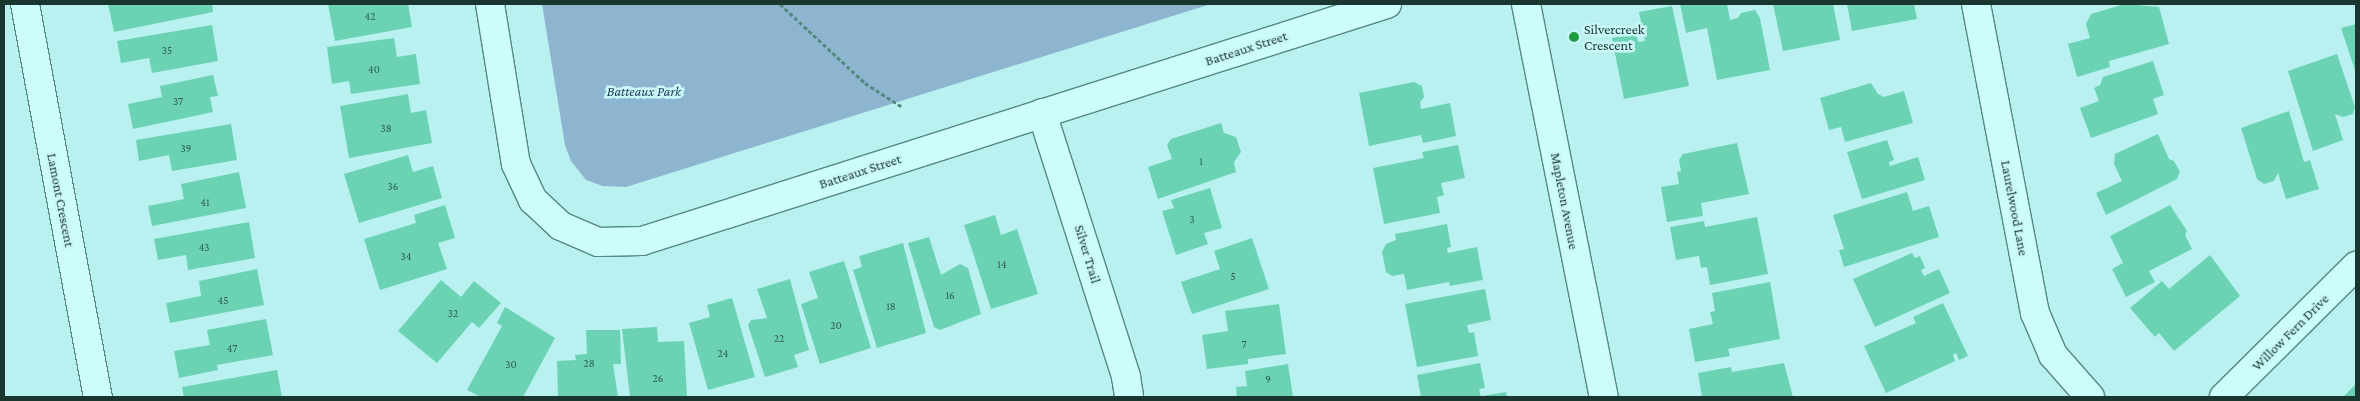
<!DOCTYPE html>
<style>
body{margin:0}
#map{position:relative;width:2360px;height:401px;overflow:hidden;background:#b9f1f0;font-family:"Crimson Pro",serif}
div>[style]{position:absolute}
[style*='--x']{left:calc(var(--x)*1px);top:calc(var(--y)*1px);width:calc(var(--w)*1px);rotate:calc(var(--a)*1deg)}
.green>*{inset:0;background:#8db5cf}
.building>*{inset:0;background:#6bd3b4}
.path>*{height:3px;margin-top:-1.5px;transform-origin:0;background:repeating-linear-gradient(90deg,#53897f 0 4px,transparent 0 6.5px)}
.roads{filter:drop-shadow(1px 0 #53897f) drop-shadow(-1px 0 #53897f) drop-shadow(0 1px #53897f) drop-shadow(0 -1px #53897f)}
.minor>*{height:28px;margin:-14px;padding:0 14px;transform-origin:14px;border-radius:14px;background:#ccfcfb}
.dots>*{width:14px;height:14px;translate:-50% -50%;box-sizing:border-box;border:2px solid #c9f8f8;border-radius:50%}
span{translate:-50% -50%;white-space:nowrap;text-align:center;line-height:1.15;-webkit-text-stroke:5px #c9f8f8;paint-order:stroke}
.number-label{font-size:11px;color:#2e5d50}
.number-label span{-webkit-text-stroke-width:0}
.poi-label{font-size:14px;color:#19362f}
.left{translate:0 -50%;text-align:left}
.street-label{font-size:14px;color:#19362f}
.park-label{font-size:14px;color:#1e3754;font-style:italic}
.frame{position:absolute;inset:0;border:5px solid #19362f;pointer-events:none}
</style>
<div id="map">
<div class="green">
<i style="clip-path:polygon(542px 4px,1211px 4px,626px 187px,603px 186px,586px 180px,571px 161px,565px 145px)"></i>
</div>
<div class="building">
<i style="clip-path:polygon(108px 4px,212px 4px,213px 12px,114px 32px)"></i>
<i style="clip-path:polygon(328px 4px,408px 4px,412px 27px,335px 41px)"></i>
<i style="clip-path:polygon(1680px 4px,1727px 4px,1730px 20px,1738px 18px,1741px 13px,1755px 10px,1760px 18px,1770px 70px,1717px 80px,1707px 28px,1686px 33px)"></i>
<i style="clip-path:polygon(1773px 4px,1833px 4px,1840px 40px,1783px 51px)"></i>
<i style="clip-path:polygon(1847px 4px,1914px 4px,1917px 19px,1852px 31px)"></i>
<i style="clip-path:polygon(2125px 4px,2159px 7px,2169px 44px,2109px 61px,2110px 67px,2077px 77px,2068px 44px,2090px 38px,2086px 24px,2091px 14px)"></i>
<i style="clip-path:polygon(1672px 6px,1689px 86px,1624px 99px,1612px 38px,1636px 33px,1638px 42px,1645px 41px,1639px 12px)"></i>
<i style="clip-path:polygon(2356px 24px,2356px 73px,2341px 28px)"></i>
<i style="clip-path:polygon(212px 25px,218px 61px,152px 73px,149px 58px,121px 63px,117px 41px)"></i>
<i style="clip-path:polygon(394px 38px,397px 57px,416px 54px,420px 84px,351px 94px,349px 81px,332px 84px,327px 47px)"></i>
<i style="clip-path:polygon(2337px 54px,2355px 107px,2353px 114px,2343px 117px,2335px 114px,2343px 140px,2313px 151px,2288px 71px)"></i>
<i style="clip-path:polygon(2153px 61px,2164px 95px,2153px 99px,2158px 114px,2091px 138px,2080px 108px,2099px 101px,2094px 88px,2100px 85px,2103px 77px)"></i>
<i style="clip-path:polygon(213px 75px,218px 96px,210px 97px,213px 112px,133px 129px,128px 104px,162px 97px,160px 86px)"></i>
<i style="clip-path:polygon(1414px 82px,1422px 86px,1424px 97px,1420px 102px,1421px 109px,1450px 103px,1456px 136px,1423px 143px,1421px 135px,1369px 146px,1359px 93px)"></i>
<i style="clip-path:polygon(1871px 83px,1878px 94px,1884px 97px,1904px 91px,1913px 123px,1845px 142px,1841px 127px,1829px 130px,1820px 98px)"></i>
<i style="clip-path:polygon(408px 94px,411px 113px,426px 110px,432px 143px,349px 158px,340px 106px)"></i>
<i style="clip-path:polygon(2289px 111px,2304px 162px,2310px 160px,2319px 189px,2286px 199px,2278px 173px,2274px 181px,2264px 184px,2257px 179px,2241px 128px)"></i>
<i style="clip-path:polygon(1221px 123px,1224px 133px,1236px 137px,1241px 152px,1234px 162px,1236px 172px,1158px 199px,1148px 167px,1172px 159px,1167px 145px,1171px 139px)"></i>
<i style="clip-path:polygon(231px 124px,237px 160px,172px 171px,169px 155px,139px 161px,136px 140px)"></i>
<i style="clip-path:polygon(2158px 134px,2169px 159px,2174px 161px,2180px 172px,2177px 179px,2106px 215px,2096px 193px,2122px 181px,2114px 164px,2115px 154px)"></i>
<i style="clip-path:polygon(1887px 140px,1894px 160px,1889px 162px,1890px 166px,1918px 157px,1925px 180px,1862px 199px,1847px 152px)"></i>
<i style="clip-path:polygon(1737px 143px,1749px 194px,1701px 203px,1703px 216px,1667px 222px,1661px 187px,1679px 184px,1677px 172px,1681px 171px,1679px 160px,1683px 154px)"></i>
<i style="clip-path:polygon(1458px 145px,1465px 178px,1441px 183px,1444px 195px,1437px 197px,1440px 213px,1384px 224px,1373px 168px,1424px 158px,1422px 152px)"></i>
<i style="clip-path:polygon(408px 155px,413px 172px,433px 166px,442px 198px,359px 223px,344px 174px)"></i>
<i style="clip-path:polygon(239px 172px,246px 208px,152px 226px,148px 206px,184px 199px,181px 184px)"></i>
<i style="clip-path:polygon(1210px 188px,1222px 228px,1204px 233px,1208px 244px,1176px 255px,1162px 211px,1174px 208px,1171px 200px)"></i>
<i style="clip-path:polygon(1907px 192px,1913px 211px,1929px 206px,1939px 237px,1844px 267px,1839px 250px,1844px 249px,1833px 215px)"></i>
<i style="clip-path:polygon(445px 205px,455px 238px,438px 243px,447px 269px,380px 290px,364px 239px,416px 223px,414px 215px)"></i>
<i style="clip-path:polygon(2170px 205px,2187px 231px,2185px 235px,2192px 249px,2149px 271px,2155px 282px,2126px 297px,2112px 269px,2123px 263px,2110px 236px)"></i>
<i style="clip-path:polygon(995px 215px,1001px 235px,1017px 229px,1038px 294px,991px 309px,964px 225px)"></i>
<i style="clip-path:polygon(1757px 217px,1768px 274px,1710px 285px,1707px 267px,1701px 268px,1699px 256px,1676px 260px,1670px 227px,1704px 221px,1705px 227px)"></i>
<i style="clip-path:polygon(249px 222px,255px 258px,188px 270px,186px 255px,158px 260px,154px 239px)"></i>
<i style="clip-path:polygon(1447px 224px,1451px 247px,1447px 248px,1448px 253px,1477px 247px,1483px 280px,1450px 286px,1449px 282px,1407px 290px,1404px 274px,1392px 276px,1386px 272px,1382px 252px,1386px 244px,1396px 240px,1395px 234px)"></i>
<i style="clip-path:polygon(929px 237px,941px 275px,960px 264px,968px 268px,981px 314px,940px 330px,934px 327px,908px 243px)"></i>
<i style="clip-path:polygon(1252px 238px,1269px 289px,1192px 314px,1181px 282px,1220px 269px,1214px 251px)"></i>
<i style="clip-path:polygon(903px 243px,926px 333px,877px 348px,853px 270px,862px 267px,859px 256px)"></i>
<i style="clip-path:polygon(1912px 253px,1915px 258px,1920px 256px,1925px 268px,1921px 270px,1924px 276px,1939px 269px,1950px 293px,1875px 327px,1853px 279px)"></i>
<i style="clip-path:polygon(2210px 255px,2240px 296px,2174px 351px,2159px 333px,2155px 337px,2130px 308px,2162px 281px,2169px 289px)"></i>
<i style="clip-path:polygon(844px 261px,871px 348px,820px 364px,801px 304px,818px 298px,809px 272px)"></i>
<i style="clip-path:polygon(257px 269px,264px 305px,170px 323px,166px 303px,201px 296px,199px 281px)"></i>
<i style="clip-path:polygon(790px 279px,809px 350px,794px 355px,798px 367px,765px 377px,748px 325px,751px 320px,767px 318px,757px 289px)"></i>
<i style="clip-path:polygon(441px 280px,461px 297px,474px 281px,501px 303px,479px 328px,472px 322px,437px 363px,398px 331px)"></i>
<i style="clip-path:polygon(1770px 282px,1780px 339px,1728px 349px,1730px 356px,1695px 362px,1689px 329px,1713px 324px,1710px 312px,1715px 311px,1712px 293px)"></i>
<i style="clip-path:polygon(1485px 289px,1491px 320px,1467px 325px,1469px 333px,1474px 332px,1478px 356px,1417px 367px,1405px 304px)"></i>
<i style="clip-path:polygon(732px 298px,755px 377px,708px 390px,689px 323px,710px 317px,707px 305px)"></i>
<i style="clip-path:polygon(1943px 303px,1968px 356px,1959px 360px,1956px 353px,1953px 355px,1955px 361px,1886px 393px,1864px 346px,1916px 323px,1913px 317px)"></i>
<i style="clip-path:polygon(1279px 304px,1286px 354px,1248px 359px,1248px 364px,1207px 369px,1202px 335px,1228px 331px,1225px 311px)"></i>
<i style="clip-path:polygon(505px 307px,555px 338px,523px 397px,481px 397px,467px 390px,502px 326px,497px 323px)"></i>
<i style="clip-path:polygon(266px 319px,273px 355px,217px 365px,218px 370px,179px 378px,174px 351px,210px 345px,207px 330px)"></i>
<i style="clip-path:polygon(657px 327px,658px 342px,684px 341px,687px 397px,630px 397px,622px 329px)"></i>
<i style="clip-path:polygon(586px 330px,620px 330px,621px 364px,613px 364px,618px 397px,558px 397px,557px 361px,576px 360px,575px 355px,587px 354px)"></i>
<i style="clip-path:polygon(1480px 363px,1485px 388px,1479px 389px,1481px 397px,1421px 397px,1417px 375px)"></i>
<i style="clip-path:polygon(1784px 363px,1793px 397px,1702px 397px,1698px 373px,1731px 367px,1732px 372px)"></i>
<i style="clip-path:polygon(1288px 364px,1293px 397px,1237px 397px,1236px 387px,1247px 386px,1245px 371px)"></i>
<i style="clip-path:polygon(277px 370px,282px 397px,184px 397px,182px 387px)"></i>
<i style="clip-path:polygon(2356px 384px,2356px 397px,2343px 397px)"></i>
<i style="clip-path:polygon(1506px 392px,1507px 397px,1482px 397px,1482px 396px)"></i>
</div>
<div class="path">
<i style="--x:780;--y:4;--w:116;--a:42.9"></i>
<i style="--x:865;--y:83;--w:43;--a:32.6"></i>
</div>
<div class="roads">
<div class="minor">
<i style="--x:25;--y:4;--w:400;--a:79.5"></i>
<i style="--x:490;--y:4;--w:162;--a:80.8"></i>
<i style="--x:516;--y:164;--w:40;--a:65"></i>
<i style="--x:533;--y:200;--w:38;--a:43"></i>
<i style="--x:561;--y:226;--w:40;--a:23.4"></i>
<i style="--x:598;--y:242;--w:44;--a:-1.3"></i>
<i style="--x:642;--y:241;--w:782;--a:-17.65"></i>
<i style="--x:1526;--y:4;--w:401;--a:78.8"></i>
<i style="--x:1976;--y:4;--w:315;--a:79.2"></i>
<i style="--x:2035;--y:313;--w:46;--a:66.8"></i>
<i style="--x:2053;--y:355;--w:56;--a:48.6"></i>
<i style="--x:1042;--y:113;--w:277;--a:72.3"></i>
<i style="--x:1126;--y:377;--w:20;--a:81"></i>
<i style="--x:2224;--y:397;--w:186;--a:-44.8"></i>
</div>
</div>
<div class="dots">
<i style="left:1574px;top:37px;background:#1e9c41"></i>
</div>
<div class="number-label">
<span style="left:370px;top:16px">42</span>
<span style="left:167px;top:50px">35</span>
<span style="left:374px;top:69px">40</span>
<span style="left:178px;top:101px">37</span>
<span style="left:386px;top:128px">38</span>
<span style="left:186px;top:148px">39</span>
<span style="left:1201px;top:161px">1</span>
<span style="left:393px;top:186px">36</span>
<span style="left:205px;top:202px">41</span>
<span style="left:1192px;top:219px">3</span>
<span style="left:204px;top:247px">43</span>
<span style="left:406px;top:256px">34</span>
<span style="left:1002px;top:264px">14</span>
<span style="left:1233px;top:276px">5</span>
<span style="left:950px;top:295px">16</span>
<span style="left:223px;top:300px">45</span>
<span style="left:891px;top:306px">18</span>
<span style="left:453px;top:313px">32</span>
<span style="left:836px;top:325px">20</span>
<span style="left:779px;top:338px">22</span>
<span style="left:1244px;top:344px">7</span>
<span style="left:232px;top:348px">47</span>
<span style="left:723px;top:353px">24</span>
<span style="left:589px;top:363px">28</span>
<span style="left:511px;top:364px">30</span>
<span style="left:658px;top:378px">26</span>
<span style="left:1268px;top:379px">9</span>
</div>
<div class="poi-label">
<span class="left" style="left:1584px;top:37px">Silvercreek<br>Crescent</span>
</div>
<div class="street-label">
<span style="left:1246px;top:48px;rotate:-18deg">Batteaux Street</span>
<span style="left:860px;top:171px;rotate:-18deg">Batteaux Street</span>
<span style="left:61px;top:200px;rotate:79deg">Lamont Crescent</span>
<span style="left:1565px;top:201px;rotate:79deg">Mapleton Avenue</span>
<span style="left:2015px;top:208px;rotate:79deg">Laurelwood Lane</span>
<span style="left:1088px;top:254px;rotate:73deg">Silver Trail</span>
<span style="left:2290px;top:332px;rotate:-45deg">Willow Fern Drive</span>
</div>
<div class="park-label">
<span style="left:644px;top:91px">Batteaux Park</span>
</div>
<div class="frame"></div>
</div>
